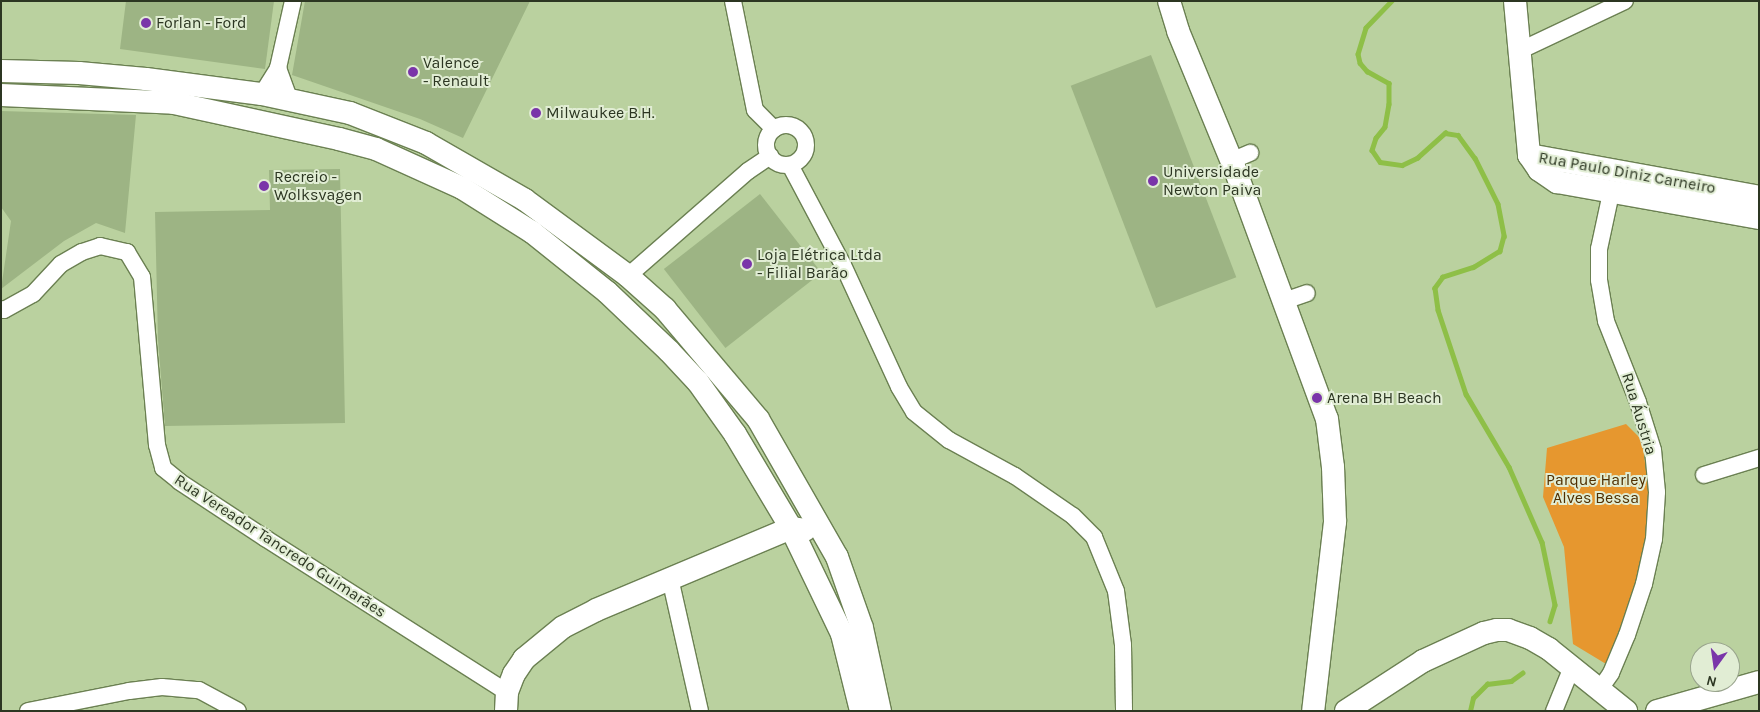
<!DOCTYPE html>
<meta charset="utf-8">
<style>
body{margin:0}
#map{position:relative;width:1760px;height:712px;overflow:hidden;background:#bad19f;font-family:Karla,sans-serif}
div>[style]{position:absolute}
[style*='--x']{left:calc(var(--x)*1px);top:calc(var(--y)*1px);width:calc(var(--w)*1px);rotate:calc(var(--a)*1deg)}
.green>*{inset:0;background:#e6972f}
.stream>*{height:4.5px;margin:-2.25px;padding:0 2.25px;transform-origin:2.25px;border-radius:2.25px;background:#8ebf47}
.building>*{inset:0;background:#9db484;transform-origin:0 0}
.roads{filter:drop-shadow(1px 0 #6b8052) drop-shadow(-1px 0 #6b8052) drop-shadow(0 1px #6b8052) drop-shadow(0 -1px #6b8052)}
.street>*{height:16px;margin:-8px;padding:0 8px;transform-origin:8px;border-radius:8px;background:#fff}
.street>.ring{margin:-8px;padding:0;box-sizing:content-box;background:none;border:16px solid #fff;border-radius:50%}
.secondary>*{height:22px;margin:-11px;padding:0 11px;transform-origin:11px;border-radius:11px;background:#fff}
.dots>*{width:14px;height:14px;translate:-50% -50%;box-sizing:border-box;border:2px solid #e1edd4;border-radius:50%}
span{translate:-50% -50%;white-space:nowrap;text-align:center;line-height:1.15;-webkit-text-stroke:4px #e1edd4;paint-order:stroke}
.poi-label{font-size:16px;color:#2c3622}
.left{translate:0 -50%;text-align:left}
.street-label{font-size:16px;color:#2c3622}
.park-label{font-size:16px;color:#502f00}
.frame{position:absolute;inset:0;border:2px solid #2c3622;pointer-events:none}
.north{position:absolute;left:1690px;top:642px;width:50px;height:50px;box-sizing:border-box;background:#e1edd4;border:1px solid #99a48d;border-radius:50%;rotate:194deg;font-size:14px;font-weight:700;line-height:20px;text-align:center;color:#2c3622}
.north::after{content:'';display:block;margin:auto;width:18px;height:22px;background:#7a35a9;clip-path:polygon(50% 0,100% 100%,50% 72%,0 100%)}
</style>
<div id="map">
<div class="green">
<i style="clip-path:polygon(1626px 424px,1642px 440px,1652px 517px,1645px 562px,1611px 667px,1573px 644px,1564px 547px,1543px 497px,1547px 448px)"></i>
</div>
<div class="stream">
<i style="--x:1392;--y:1;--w:37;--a:134"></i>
<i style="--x:1366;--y:28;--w:27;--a:107"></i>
<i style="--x:1358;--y:54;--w:9;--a:77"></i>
<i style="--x:1360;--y:63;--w:11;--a:49"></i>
<i style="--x:1367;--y:71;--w:25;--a:29"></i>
<i style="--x:1389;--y:83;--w:21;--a:90"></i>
<i style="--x:1389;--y:104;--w:23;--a:100"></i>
<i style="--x:1385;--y:127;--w:14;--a:129"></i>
<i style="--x:1376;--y:138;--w:13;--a:108"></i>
<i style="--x:1372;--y:150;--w:14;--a:56"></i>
<i style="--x:1380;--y:162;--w:22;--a:8"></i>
<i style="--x:1402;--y:165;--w:17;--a:-25"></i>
<i style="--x:1417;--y:158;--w:38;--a:-42"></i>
<i style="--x:1445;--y:133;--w:13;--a:9"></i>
<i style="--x:1458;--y:135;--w:29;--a:54"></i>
<i style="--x:1475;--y:158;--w:51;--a:63.4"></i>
<i style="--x:1498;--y:204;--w:33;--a:79"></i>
<i style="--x:1504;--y:236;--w:16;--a:105"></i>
<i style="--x:1500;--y:251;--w:31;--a:148"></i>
<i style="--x:1474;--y:267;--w:33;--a:162"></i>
<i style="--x:1443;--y:277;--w:14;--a:126"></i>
<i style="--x:1435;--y:288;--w:22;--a:82"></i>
<i style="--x:1438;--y:310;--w:89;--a:71.6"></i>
<i style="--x:1466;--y:394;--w:85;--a:59.5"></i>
<i style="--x:1509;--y:467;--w:82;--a:66.3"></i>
<i style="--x:1542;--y:542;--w:64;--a:78.3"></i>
<i style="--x:1555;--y:605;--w:17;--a:107"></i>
<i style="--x:1470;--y:711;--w:13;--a:-77"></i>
<i style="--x:1473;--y:698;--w:20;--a:-45"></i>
<i style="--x:1487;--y:684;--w:24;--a:-7"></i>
<i style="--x:1511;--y:681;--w:14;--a:-36"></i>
</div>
<div class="building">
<i style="clip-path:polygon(126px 1px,274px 1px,265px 69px,120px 49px)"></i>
<i style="clip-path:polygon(305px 1px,530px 1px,463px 138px,420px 119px,292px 75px)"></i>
<i style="left:1151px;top:55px;width:238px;height:86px;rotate:69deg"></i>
<i style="clip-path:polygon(1px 111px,136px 115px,125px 233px,96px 223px,64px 241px,1px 289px,11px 221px,1px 207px)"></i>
<i style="clip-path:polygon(340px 169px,345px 423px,165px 426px,158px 340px,155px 212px,270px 210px,269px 170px)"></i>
<i style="left:760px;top:194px;width:100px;height:122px;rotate:52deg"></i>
</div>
<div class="roads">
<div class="street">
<i style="--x:733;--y:1;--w:111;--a:78.6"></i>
<i style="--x:755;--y:110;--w:27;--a:45"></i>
<i style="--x:1519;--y:51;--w:117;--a:-25.3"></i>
<i style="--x:278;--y:68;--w:33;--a:70"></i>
<i style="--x:262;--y:94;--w:31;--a:-58"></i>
<i style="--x:278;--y:68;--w:69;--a:-77.4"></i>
<i class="ring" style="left:766px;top:125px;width:24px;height:24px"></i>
<i style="--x:1231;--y:161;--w:21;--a:-23"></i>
<i style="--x:790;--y:165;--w:113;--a:62.1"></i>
<i style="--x:843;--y:265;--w:134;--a:65.3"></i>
<i style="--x:899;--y:387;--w:29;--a:59"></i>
<i style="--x:914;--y:412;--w:45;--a:38.7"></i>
<i style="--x:949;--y:440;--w:75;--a:28.6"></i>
<i style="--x:1015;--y:476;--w:70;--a:34.6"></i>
<i style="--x:1073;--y:516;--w:30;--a:45"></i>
<i style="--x:1094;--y:537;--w:58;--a:67.8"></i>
<i style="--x:1116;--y:591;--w:54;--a:82.6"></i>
<i style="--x:1123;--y:645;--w:66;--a:89.1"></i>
<i style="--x:628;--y:276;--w:159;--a:-41.2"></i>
<i style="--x:748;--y:171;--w:27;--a:-34"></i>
<i style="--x:1284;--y:301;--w:24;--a:-19"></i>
<i style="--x:1;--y:309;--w:3;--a:18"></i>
<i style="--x:4;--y:310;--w:33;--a:-29"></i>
<i style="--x:33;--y:294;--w:41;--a:-47"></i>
<i style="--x:61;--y:264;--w:24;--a:-30"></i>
<i style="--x:82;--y:252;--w:19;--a:-18"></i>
<i style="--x:100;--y:246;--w:28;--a:13"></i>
<i style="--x:127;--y:252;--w:29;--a:59"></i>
<i style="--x:142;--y:277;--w:169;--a:84.9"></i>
<i style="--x:157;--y:445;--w:24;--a:75"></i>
<i style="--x:163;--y:468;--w:22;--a:39"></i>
<i style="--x:180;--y:482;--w:102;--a:33.4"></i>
<i style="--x:265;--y:538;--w:287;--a:32.5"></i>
<i style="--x:1704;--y:475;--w:58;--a:-17.2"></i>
<i style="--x:670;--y:578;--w:136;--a:77.3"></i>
<i style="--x:1600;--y:689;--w:19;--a:-55"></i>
<i style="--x:1611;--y:673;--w:41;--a:-67.2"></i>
<i style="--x:1627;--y:635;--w:54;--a:-71.6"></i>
<i style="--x:1644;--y:584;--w:46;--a:-77.5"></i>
<i style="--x:1654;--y:539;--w:47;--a:-86.3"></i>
<i style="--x:1657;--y:492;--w:42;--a:-95.4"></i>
<i style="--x:1653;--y:450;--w:50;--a:-107.4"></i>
<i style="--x:1638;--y:402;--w:87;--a:-111.6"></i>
<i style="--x:1606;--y:321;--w:42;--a:-99.7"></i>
<i style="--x:1599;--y:280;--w:31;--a:-90"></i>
<i style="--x:1599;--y:249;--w:57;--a:-77.9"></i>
<i style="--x:28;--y:711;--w:103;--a:-11.2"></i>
<i style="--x:129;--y:691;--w:33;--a:-7"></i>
<i style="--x:162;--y:687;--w:37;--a:5"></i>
<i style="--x:199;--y:690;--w:44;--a:28.3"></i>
<i style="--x:1554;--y:711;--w:48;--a:-67.8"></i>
</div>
<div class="secondary">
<i style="--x:1169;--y:1;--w:31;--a:73"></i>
<i style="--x:1178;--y:31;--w:152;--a:67.6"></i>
<i style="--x:1236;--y:172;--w:263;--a:69.8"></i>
<i style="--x:1327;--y:419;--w:48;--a:82.9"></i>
<i style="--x:1333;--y:467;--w:55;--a:87.9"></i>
<i style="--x:1335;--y:522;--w:190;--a:96.6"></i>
<i style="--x:1515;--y:1;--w:155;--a:84.8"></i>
<i style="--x:1529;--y:155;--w:18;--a:56"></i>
<i style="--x:1539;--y:170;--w:22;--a:34"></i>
<i style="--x:1557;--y:182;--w:205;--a:10.1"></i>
<i style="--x:1;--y:71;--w:78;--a:1.5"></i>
<i style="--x:79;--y:73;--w:67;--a:5.1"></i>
<i style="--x:146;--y:79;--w:117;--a:7.4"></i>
<i style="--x:262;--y:94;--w:90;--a:12.2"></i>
<i style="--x:350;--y:113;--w:82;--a:21.5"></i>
<i style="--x:426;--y:143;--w:114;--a:29.9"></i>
<i style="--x:525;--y:200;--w:128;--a:36.4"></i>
<i style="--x:628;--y:276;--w:50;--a:41.7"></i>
<i style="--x:665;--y:309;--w:144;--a:49.8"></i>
<i style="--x:758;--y:419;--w:159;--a:60.2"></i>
<i style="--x:837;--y:557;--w:75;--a:70.6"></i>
<i style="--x:862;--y:628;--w:85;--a:77.8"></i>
<i style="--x:1;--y:95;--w:173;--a:2.6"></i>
<i style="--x:174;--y:103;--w:169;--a:12.3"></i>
<i style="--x:339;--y:139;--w:38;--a:15"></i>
<i style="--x:376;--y:149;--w:94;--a:24.4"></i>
<i style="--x:462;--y:188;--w:83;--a:32.2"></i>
<i style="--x:532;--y:232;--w:96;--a:38.7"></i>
<i style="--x:607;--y:292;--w:86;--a:43.6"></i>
<i style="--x:669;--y:351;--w:42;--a:46.9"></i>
<i style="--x:698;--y:382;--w:64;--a:54.6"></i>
<i style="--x:735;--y:434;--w:109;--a:59.2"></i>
<i style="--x:791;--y:528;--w:118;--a:64.3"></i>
<i style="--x:842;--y:634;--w:79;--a:76.1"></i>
<i style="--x:1529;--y:155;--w:234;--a:10.3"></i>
<i style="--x:506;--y:711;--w:19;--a:-87"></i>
<i style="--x:507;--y:692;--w:19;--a:-69"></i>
<i style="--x:514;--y:674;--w:18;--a:-56"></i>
<i style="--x:524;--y:659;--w:50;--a:-39.4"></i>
<i style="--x:563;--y:627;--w:37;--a:-27"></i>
<i style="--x:596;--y:610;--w:212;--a:-22.8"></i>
<i style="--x:791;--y:528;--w:14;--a:8"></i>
<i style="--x:1346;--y:711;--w:92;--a:-33"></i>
<i style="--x:1423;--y:661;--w:67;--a:-24.7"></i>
<i style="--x:1484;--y:633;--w:13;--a:-13"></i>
<i style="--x:1497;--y:630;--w:11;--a:0"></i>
<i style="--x:1508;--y:630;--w:23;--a:20"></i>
<i style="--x:1530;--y:638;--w:22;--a:30"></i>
<i style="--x:1549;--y:649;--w:99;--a:38.8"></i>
<i style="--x:1657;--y:711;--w:106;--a:-15.9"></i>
</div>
</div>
<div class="dots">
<i style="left:146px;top:23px;background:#7a35a9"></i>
<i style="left:413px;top:72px;background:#7a35a9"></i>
<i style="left:536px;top:113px;background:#7a35a9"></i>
<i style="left:1153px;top:181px;background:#7a35a9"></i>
<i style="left:264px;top:186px;background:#7a35a9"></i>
<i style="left:747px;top:264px;background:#7a35a9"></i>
<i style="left:1317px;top:398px;background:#7a35a9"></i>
</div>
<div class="poi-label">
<span class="left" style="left:156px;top:23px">Forlan - Ford</span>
<span class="left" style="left:423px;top:72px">Valence<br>- Renault</span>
<span class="left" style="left:546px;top:113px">Milwaukee B.H.</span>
<span class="left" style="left:1163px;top:181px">Universidade<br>Newton Paiva</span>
<span class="left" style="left:274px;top:186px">Recreio -<br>Wolksvagen</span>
<span class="left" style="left:757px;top:264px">Loja Elétrica Ltda<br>- Filial Barão</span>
<span class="left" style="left:1327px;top:398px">Arena BH Beach</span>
</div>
<div class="street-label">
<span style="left:1627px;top:173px;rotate:10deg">Rua Paulo Diniz Carneiro</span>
<span style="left:1639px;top:414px;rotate:73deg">Rua Áustria</span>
<span style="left:280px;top:546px;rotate:33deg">Rua Vereador Tancredo Guimarães</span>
</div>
<div class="park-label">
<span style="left:1596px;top:489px">Parque Harley<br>Alves Bessa</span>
</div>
<div class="frame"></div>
<div class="north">N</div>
</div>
